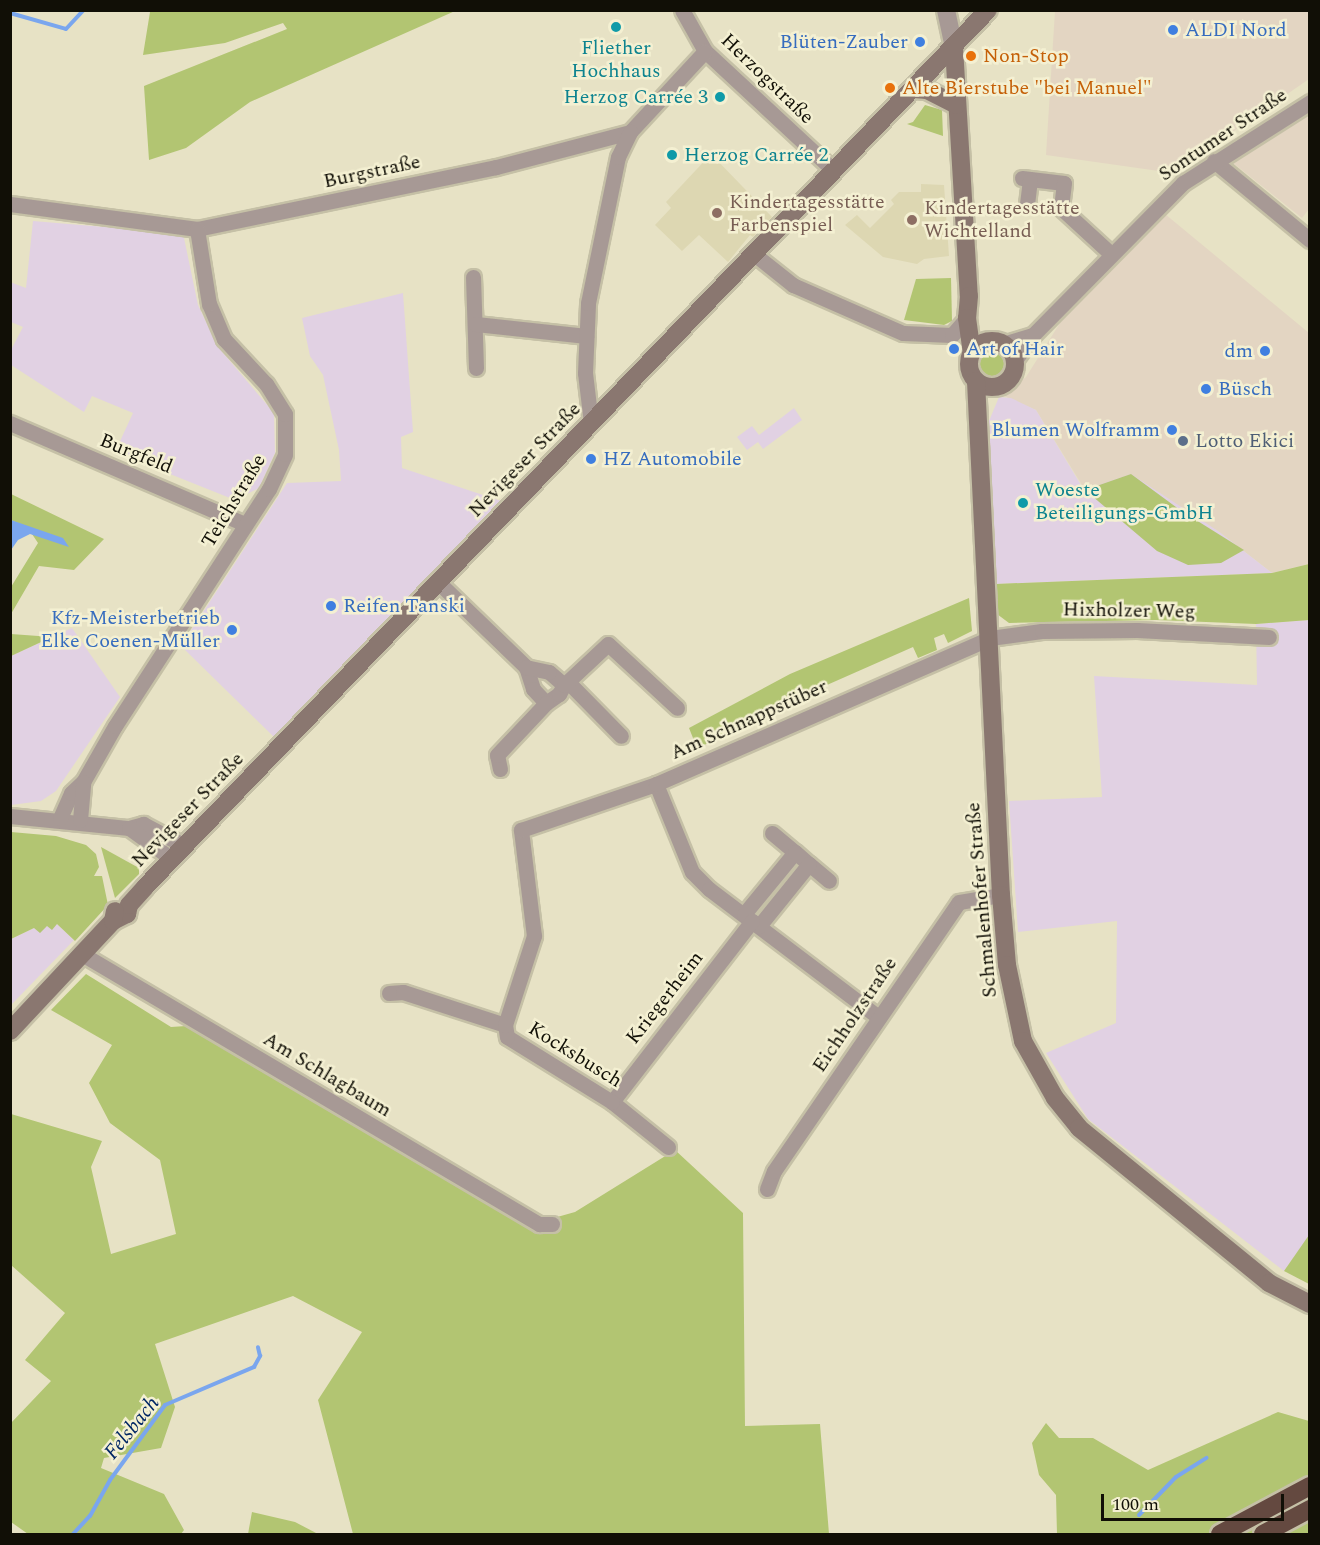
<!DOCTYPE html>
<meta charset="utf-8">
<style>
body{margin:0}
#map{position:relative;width:1320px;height:1545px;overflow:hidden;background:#e7e2c5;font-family:Spectral,serif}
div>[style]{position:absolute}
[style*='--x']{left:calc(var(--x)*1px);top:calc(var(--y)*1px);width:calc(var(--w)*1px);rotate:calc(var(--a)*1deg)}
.commercial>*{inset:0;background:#e3d5c2}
.industrial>*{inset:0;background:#e1d1e3}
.built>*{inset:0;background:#ddd7b2}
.green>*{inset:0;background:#b2c572}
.round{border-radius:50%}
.water>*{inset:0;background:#7aa6ee}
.stream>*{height:4px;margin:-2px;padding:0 2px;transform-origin:2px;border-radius:2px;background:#7aa6ee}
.roads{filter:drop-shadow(2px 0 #c5c0a6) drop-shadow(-2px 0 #c5c0a6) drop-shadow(0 2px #c5c0a6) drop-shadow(0 -2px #c5c0a6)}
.minor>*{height:15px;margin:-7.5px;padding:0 7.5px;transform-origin:7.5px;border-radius:7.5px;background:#a79995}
.tertiary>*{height:18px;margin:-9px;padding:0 9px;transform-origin:9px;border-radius:9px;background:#a79995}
.secondary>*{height:18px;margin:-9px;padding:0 9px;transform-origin:9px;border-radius:9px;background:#8a7770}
.secondary>.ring{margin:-9px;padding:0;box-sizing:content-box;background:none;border:18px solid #8a7770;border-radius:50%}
.motorway>*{height:18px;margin:-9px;padding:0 9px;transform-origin:9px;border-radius:9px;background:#644940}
.dots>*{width:16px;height:16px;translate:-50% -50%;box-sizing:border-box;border:3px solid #f4f0d2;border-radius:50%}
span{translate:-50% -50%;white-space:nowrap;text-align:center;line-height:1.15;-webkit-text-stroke:5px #f4f0d2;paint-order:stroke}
.shop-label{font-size:20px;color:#366cbe}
.left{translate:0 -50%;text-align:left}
.right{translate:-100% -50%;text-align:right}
.culture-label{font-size:20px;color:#0d838f}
.food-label{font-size:20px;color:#c56008}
.street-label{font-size:20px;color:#110f06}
.education-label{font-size:20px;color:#785e54}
.service-label{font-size:20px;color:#4e5e75}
.water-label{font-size:21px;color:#002664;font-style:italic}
.frame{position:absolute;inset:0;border:12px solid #110f06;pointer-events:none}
.scale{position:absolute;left:1101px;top:1494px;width:183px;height:27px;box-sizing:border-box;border:3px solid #110f06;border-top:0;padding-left:8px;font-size:18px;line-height:21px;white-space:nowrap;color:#110f06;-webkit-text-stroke:4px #f4f0d2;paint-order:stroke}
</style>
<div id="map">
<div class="commercial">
<i style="clip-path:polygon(1055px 11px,1309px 11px,1309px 79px,1173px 173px,1046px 155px)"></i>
<i style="clip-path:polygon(1309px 108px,1309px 209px,1302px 218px,1233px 163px)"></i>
<i style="clip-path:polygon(1165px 214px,1309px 333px,1309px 564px,1272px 573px,1218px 531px,1180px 510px,1085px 490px,1036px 410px,1004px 396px,1026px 377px,1065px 315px)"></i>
</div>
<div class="industrial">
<i style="clip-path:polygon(33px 221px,176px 233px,184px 238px,198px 305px,218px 347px,274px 413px,275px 453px,259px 488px,235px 500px,115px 452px,133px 413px,92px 396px,84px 412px,11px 365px,11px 350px,23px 327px,11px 322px,10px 282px,26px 288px)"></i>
<i style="clip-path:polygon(403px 293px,413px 432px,401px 437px,402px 468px,501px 501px,274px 737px,181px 646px,287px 483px,341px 481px,339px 450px,323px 375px,310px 356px,302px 318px)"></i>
<i style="clip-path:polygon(999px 397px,1011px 398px,1036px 410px,1084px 490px,1131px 474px,1218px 531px,1272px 573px,996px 584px,989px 421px)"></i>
<i style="clip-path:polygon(794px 408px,802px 420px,763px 449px,758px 442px,747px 450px,737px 437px,752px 426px,759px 435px)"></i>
<i style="clip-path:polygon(1309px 620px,1310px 1235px,1284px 1271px,1088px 1119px,1046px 1053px,1116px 1023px,1117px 921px,1018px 932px,1009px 801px,1102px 797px,1094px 676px,1257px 685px,1256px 624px)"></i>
<i style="clip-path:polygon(72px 628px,120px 697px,56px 791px,41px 801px,11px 805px,11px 656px)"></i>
<i style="clip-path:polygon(57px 924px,74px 940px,11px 1005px,11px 939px,34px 928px)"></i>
</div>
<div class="built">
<i style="clip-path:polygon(711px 154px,772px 217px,753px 237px,750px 235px,728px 262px,699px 235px,682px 251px,655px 225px,671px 208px,666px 202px)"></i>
<i style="clip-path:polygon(921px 184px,944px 185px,949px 256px,924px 259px,917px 264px,883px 257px,845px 225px,857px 215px,870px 228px,894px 204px,891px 200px,899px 192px,921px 192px)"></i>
</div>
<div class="green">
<i style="clip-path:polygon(139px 11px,455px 11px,250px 102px,186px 148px,149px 160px,144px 86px,287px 29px,283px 23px,225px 43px,143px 55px,150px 12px)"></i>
<i style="clip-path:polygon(925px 105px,942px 110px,943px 136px,907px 124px,913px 122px)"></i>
<i style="clip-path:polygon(951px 278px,952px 321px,944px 325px,904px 320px,916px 279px)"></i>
<i class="round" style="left:980px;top:352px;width:24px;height:24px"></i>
<i style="clip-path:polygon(1131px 474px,1180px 510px,1244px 550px,1221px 563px,1188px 565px,1157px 551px,1085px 490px)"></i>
<i style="clip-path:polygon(11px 494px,104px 539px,74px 570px,39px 566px,11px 614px,11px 587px,38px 543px,28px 528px,11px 520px)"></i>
<i style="clip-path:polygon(1309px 564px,1309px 620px,1256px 624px,1156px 620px,1009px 623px,997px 614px,996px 584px,1272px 573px)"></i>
<i style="clip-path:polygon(969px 598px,972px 631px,948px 643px,944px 634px,934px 638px,937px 650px,918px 658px,913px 647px,768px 711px,769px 717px,697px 748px,689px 728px,790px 674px)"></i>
<i style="clip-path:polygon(11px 634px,52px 637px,11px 656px)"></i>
<i style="clip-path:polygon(11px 832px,56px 836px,86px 845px,96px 854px,99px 867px,94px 876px,102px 876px,108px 905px,75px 941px,57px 924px,52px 930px,47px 926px,40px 933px,34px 928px,11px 939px)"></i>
<i style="clip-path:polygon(101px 847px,139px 868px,139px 874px,115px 898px)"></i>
<i style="clip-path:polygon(86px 974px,171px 1027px,186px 1026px,517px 1220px,543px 1221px,575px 1212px,675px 1150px,743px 1213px,745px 1426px,820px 1424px,829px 1534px,353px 1534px,318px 1400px,362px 1332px,293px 1296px,155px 1344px,175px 1407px,161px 1448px,104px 1458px,101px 1468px,164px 1494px,184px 1530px,181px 1534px,28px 1534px,11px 1522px,11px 1423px,51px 1381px,25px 1360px,65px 1313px,11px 1265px,11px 1114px,102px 1141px,91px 1167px,111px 1254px,176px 1234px,160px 1160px,110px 1123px,89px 1083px,112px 1045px,51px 1010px)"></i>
<i style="clip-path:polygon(1309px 1235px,1309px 1284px,1284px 1271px)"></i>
<i style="clip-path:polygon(1278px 1412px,1309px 1421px,1309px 1534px,1057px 1534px,1056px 1495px,1039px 1475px,1032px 1443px,1046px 1423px,1059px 1438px,1093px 1438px,1148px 1470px)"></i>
<i style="clip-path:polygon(252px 1512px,295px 1522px,318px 1534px,248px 1534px)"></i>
</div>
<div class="water">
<i style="clip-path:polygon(11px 520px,63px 538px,69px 547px,30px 534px,18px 540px,11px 550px)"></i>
</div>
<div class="stream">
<i style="--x:10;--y:13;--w:58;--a:15.9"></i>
<i style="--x:66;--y:29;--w:26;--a:-47"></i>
<i style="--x:1139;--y:1515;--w:53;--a:-45.8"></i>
<i style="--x:1176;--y:1477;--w:36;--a:-32"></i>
<i style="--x:73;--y:1534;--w:25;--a:-47"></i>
<i style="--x:90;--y:1516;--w:41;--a:-60.9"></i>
<i style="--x:110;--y:1480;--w:93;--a:-53.7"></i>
<i style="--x:165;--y:1405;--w:97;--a:-23.1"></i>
<i style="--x:254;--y:1367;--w:13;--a:-61"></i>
<i style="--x:260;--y:1356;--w:9;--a:-103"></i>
</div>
<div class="roads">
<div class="minor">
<i style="--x:682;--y:10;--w:47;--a:60.7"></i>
<i style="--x:705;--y:51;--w:176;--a:42.9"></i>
<i style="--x:1214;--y:161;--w:124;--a:39.5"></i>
<i style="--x:1022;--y:178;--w:42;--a:6.8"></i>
<i style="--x:1064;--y:183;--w:25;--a:97"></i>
<i style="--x:1061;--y:208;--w:68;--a:42.6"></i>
<i style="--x:10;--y:204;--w:189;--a:7.6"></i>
<i style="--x:197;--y:229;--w:305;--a:-11.7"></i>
<i style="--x:496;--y:167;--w:138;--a:-14.6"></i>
<i style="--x:630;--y:132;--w:110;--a:-47.2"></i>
<i style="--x:1027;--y:204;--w:25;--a:-83"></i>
<i style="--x:754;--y:254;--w:50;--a:38.5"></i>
<i style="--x:793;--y:285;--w:120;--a:23.6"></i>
<i style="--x:903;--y:333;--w:49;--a:2.3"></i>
<i style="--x:952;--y:335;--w:23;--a:-49"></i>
<i style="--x:473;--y:277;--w:91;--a:88.1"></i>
<i style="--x:476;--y:324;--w:111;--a:6.2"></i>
<i style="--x:1003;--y:344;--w:31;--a:-17"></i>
<i style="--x:1015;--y:360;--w:31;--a:-54"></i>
<i style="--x:1033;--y:335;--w:214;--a:-45.4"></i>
<i style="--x:1183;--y:183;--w:151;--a:-32.5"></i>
<i style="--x:10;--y:423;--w:256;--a:23.3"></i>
<i style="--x:591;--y:423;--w:50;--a:-96.8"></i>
<i style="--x:585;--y:373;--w:70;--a:-87.5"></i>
<i style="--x:588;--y:303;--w:149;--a:-78.4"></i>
<i style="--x:618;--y:157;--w:28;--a:-64"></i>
<i style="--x:438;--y:582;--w:122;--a:44"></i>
<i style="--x:526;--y:667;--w:23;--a:72"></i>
<i style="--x:533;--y:689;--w:19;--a:47"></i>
<i style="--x:546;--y:703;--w:16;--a:-35"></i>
<i style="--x:559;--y:694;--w:10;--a:-61"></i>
<i style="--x:564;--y:685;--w:20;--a:-139"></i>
<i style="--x:549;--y:672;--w:24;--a:-168"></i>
<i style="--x:569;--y:683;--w:74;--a:45.5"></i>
<i style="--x:564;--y:685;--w:60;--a:-43"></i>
<i style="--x:608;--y:644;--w:94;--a:42.8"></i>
<i style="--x:500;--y:769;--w:14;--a:-102"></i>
<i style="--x:497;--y:755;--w:71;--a:-46.7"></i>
<i style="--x:656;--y:784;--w:95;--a:67.8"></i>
<i style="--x:692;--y:872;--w:24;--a:45"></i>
<i style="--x:709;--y:889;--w:211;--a:37.1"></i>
<i style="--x:10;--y:816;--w:120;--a:5.8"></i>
<i style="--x:129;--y:828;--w:15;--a:-16"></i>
<i style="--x:143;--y:824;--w:47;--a:27.6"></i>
<i style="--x:60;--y:818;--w:27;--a:-66"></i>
<i style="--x:71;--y:793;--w:16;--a:-43"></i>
<i style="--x:83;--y:782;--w:64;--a:-60.3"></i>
<i style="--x:115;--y:726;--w:283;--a:-57"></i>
<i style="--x:269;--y:489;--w:38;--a:-65"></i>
<i style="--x:285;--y:454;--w:40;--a:-90"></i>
<i style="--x:285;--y:414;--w:36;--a:-122"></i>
<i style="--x:266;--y:384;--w:62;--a:-133"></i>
<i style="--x:224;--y:339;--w:38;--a:-113"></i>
<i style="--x:209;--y:304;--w:76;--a:-99.1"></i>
<i style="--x:80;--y:820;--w:38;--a:-85"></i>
<i style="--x:129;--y:828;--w:53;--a:35.8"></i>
<i style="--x:772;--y:833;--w:30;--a:40"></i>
<i style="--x:809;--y:864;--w:26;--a:40"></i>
<i style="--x:744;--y:914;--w:80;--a:-50.6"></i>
<i style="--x:795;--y:852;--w:18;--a:41"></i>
<i style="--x:809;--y:864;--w:80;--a:128.9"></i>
<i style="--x:82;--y:954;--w:531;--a:30.58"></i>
<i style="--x:539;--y:1224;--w:13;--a:0"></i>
<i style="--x:389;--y:993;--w:14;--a:-4"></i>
<i style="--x:403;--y:992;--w:107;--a:17.9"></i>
<i style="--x:612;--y:1102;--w:229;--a:-52.3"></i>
<i style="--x:668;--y:1147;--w:72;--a:-141.2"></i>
<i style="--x:612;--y:1102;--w:123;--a:-148.2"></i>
<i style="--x:507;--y:1037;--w:12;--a:-99"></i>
<i style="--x:505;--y:1025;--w:94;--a:-72"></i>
<i style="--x:534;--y:936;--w:107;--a:-97"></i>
<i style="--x:521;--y:830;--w:143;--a:-18.8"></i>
<i style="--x:656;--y:784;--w:365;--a:-23.6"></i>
<i style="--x:990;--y:638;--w:52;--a:-7.7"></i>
<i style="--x:1042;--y:631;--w:95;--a:-0.6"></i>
<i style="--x:1137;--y:630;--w:132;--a:3"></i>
<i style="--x:767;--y:1189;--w:19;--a:-69"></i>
<i style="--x:774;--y:1171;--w:326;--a:-55.5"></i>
<i style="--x:959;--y:902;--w:43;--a:-9.5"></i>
</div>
<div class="tertiary">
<i style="--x:946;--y:10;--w:38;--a:78"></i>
</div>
<div class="secondary">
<i style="--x:954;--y:47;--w:249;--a:86.6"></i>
<i style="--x:969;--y:296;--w:22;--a:95"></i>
<i style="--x:967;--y:318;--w:34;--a:82"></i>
<i style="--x:914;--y:89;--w:13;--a:4"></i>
<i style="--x:927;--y:90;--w:33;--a:27"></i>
<i class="ring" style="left:969px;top:341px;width:28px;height:28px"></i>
<i style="--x:976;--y:381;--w:515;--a:87.22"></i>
<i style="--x:1001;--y:895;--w:70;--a:85.1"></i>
<i style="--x:1007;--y:965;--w:78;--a:78.1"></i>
<i style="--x:1023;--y:1041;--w:65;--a:60.7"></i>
<i style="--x:1055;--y:1098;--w:38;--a:51"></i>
<i style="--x:1079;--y:1128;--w:245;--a:39.2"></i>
<i style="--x:1269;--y:1283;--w:46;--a:27.1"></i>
<i style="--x:113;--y:921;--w:16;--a:-27"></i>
<i style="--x:127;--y:914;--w:9;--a:-77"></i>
<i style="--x:129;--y:905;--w:24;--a:-48"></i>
<i style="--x:145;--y:887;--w:1216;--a:-46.13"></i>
<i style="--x:10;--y:1031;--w:151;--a:-46.9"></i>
<i style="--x:113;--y:921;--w:10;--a:-79"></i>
</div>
<div class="motorway">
<i style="--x:1220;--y:1534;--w:102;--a:-28.1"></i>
<i style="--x:1263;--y:1534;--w:53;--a:-28"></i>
</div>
</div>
<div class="dots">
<i style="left:616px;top:27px;background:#0f9aa8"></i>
<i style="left:1173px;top:30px;background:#3f7fe0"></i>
<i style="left:920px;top:42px;background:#3f7fe0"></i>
<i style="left:971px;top:56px;background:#e8710a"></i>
<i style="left:890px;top:88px;background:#e8710a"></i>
<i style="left:720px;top:97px;background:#0f9aa8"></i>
<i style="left:672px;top:155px;background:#0f9aa8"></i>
<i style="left:717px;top:213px;background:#8d6e63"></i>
<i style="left:912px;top:220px;background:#8d6e63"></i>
<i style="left:954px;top:349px;background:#3f7fe0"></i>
<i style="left:1265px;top:351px;background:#3f7fe0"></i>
<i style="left:1206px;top:389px;background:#3f7fe0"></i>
<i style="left:1172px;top:430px;background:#3f7fe0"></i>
<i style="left:1183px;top:441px;background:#5c6f8a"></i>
<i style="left:591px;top:459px;background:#3f7fe0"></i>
<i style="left:1023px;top:503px;background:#0f9aa8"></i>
<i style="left:331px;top:606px;background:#3f7fe0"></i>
<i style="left:232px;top:630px;background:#3f7fe0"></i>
</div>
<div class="shop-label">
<span class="left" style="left:1185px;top:30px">ALDI Nord</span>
<span class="right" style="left:908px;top:42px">Blüten-Zauber</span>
<span class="left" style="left:966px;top:349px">Art of Hair</span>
<span class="right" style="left:1253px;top:351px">dm</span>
<span class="left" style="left:1218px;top:389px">Büsch</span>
<span class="right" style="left:1160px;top:430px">Blumen Wolframm</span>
<span class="left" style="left:603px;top:459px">HZ Automobile</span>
<span class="left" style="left:343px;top:606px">Reifen Tanski</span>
<span class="right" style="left:220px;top:630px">Kfz-Meisterbetrieb<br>Elke Coenen-Müller</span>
</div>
<div class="culture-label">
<span style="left:616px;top:60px">Fliether<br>Hochhaus</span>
<span class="right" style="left:708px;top:97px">Herzog Carrée 3</span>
<span class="left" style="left:684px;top:155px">Herzog Carrée 2</span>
<span class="left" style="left:1035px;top:502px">Woeste<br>Beteiligungs-GmbH</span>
</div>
<div class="food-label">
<span class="left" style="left:983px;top:56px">Non-Stop</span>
<span class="left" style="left:902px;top:88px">Alte Bierstube "bei Manuel"</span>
</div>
<div class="street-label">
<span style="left:767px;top:79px;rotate:44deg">Herzogstraße</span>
<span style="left:1223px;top:135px;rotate:-34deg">Sontumer Straße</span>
<span style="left:372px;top:172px;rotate:-12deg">Burgstraße</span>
<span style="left:136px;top:454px;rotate:22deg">Burgfeld</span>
<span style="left:525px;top:460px;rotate:-46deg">Nevigeser Straße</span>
<span style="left:234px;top:501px;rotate:-59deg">Teichstraße</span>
<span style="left:1129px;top:611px;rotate:1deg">Hixholzer Weg</span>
<span style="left:749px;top:720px;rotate:-24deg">Am Schnappstüber</span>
<span style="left:188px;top:810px;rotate:-46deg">Nevigeser Straße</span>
<span style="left:982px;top:900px;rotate:-95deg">Schmalenhofer Straße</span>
<span style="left:665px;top:998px;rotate:-52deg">Kriegerheim</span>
<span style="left:855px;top:1015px;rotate:-56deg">Eichholzstraße</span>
<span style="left:575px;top:1055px;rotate:32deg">Kocksbusch</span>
<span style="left:327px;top:1075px;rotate:31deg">Am Schlagbaum</span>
</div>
<div class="education-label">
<span class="left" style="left:729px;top:214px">Kindertagesstätte<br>Farbenspiel</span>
<span class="left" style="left:924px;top:220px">Kindertagesstätte<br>Wichtelland</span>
</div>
<div class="service-label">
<span class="left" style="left:1195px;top:441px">Lotto Ekici</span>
</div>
<div class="water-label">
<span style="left:132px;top:1428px;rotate:-51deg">Felsbach</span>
</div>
<div class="frame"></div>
<div class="scale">100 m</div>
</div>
